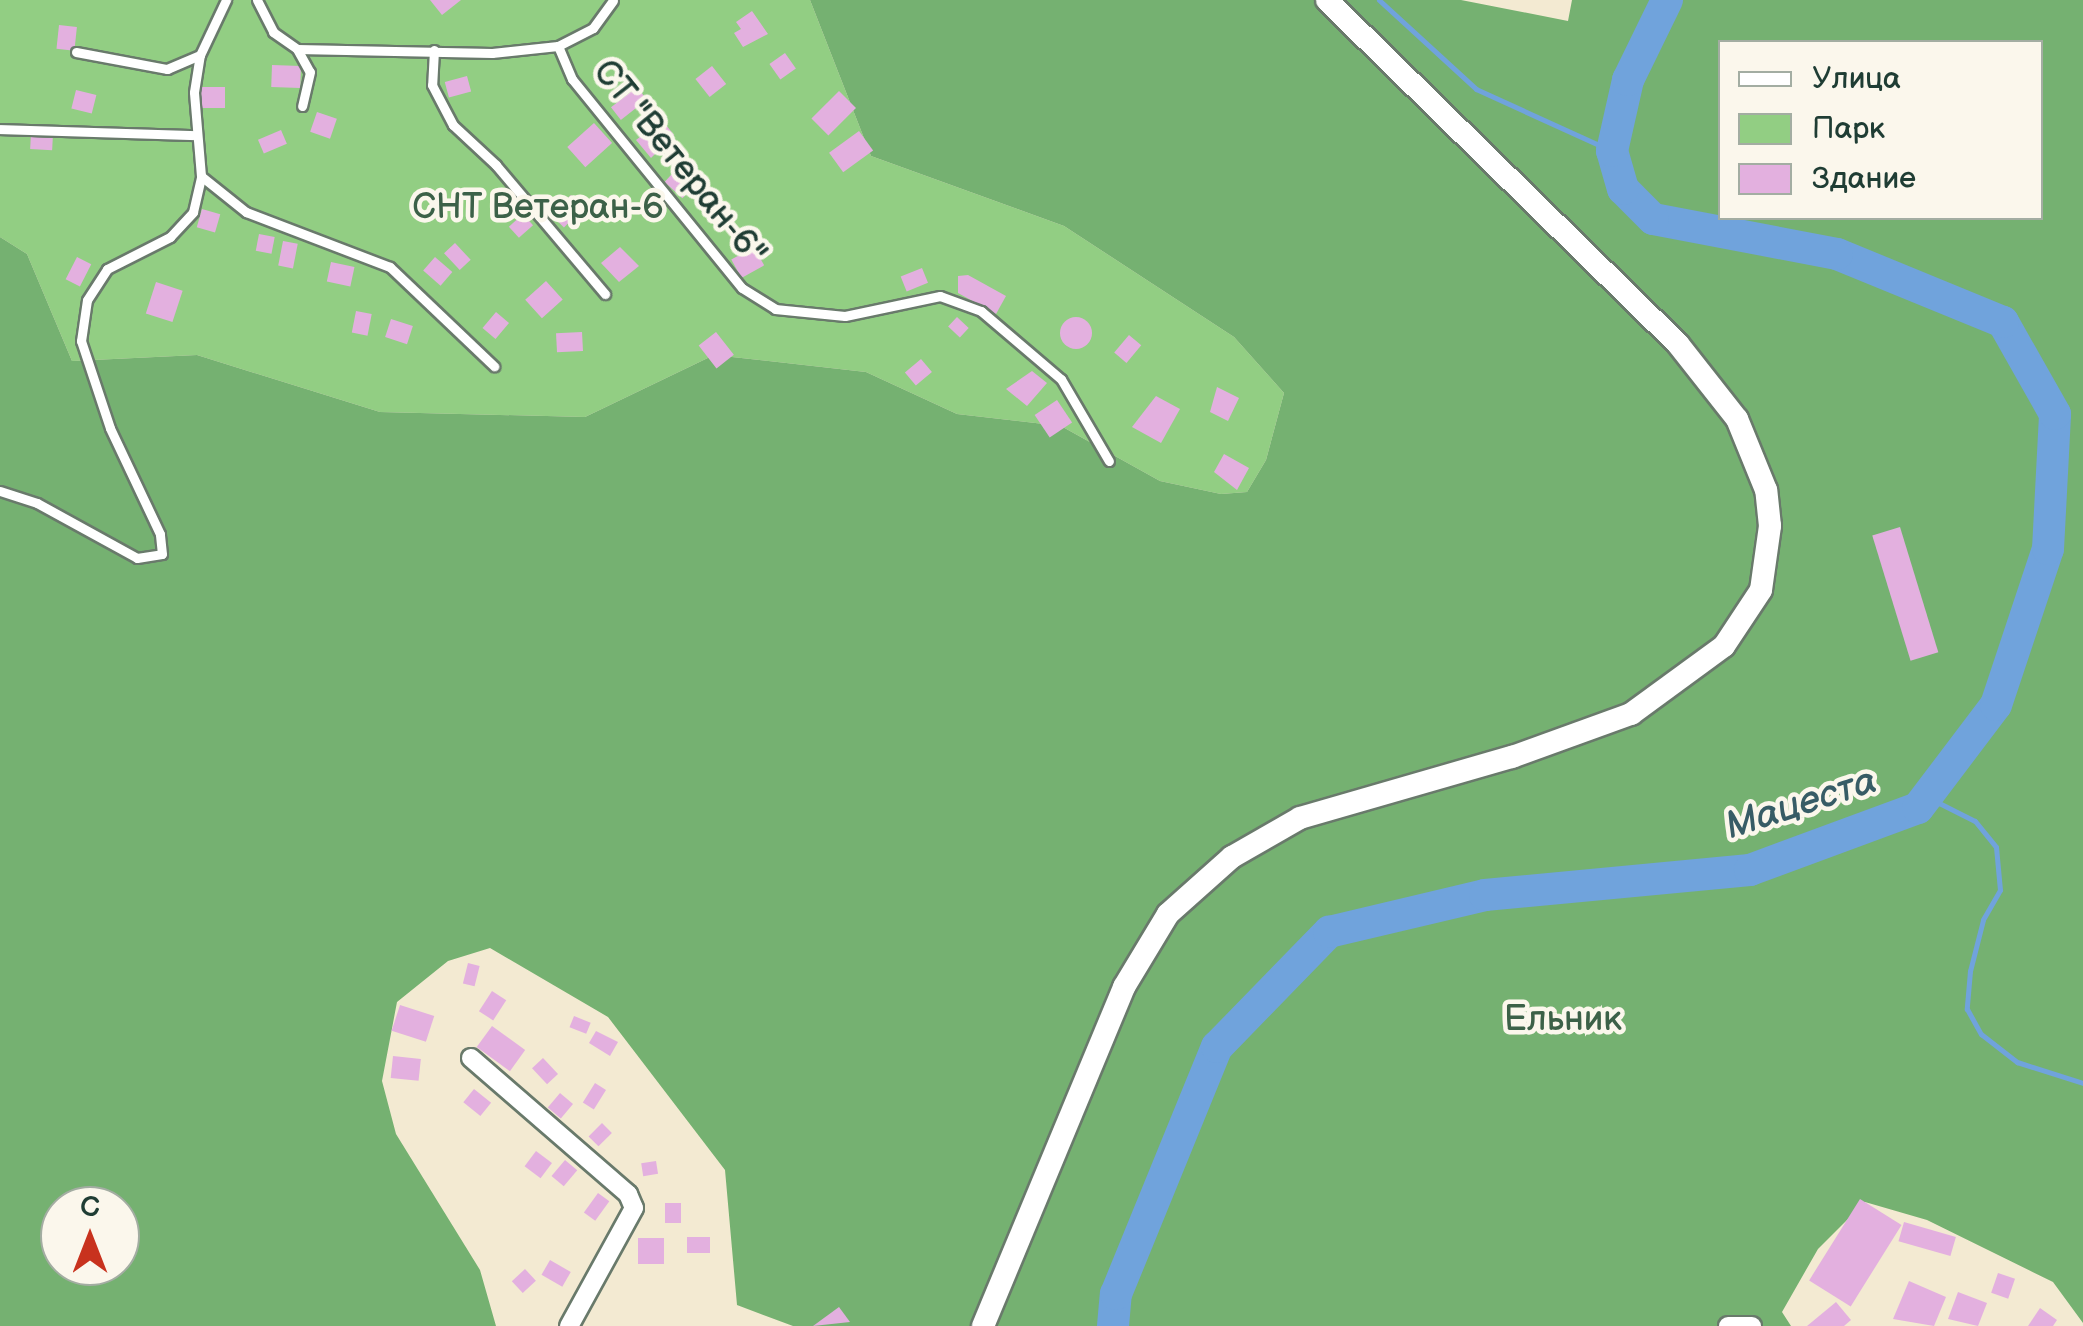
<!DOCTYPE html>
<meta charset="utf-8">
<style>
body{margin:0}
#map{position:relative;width:2083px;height:1326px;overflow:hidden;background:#f3ead2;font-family:"Balsamiq Sans",sans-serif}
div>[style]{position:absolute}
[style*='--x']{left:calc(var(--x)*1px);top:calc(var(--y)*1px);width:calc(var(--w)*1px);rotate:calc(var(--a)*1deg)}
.green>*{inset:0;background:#92ce83}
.forest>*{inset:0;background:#75b171}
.stream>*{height:5px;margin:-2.5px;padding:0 2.5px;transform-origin:2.5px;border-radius:2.5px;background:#70a3dc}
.river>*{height:32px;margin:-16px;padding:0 16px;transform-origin:16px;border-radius:16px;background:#70a3dc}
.building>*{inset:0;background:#e3b0df;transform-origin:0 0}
.round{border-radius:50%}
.roads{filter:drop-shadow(2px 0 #697a6b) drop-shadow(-2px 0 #697a6b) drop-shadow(0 2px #697a6b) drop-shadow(0 -2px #697a6b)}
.service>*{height:9px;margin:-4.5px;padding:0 4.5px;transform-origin:4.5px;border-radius:4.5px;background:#fff}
.minor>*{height:18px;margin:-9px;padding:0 9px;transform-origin:9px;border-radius:9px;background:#fff}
.tertiary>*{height:22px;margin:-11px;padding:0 11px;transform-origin:11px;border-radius:11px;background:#fff}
span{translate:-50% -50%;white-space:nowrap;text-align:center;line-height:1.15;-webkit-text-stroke:9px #fbf7ec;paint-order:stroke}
.street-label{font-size:35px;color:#1f3d34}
.park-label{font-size:35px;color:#3c6148}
.water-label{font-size:38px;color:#375c66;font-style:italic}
.legend{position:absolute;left:1718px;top:40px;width:325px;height:180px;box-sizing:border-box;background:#fbf7ec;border:2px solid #a3ada2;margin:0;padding:12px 18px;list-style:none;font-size:30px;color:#1f3d34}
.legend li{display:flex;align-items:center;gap:20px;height:50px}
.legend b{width:50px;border:2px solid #a3ada2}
.north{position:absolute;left:40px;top:1186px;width:100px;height:100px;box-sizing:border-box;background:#fbf7ec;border:2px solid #a3ada2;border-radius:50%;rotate:0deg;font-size:28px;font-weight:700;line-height:40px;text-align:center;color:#1f3d34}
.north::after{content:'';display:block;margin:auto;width:35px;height:45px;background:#c8321e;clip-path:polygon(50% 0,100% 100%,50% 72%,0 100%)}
</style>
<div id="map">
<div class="green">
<i style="clip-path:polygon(0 0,810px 0,871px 156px,1064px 226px,1234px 337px,1284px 393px,1266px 460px,1247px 492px,1221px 494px,1160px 481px,1061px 426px,957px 414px,866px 372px,714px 355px,585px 417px,380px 412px,197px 355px,72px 361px,27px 254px,0 237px)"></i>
</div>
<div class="forest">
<i style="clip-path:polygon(evenodd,810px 0,1461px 0,1568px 21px,1572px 0,2083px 0,2083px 1323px,2053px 1282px,1927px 1220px,1865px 1202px,1818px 1249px,1782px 1312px,1791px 1326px,793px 1326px,737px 1305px,725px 1170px,608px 1017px,490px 948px,448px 961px,397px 1002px,382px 1081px,396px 1134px,480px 1270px,496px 1326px,0 1326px,0 237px,27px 254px,72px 361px,197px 355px,380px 412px,585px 417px,714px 355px,866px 372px,957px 414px,1061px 426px,1160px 481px,1221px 494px,1247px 492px,1266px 460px,1284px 393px,1234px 337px,1064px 226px,871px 156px,810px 0,1720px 42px,2040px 42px,2040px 218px,1720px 218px,1720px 42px,810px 0,60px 1206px,120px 1206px,120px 1266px,60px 1266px,60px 1206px)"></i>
</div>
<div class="stream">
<i style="--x:1379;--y:0;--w:132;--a:42.5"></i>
<i style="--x:1476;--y:89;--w:149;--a:24.5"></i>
<i style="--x:1918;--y:808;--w:22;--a:-13"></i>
<i style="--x:1939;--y:803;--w:40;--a:26.6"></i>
<i style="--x:1975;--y:821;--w:33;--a:51"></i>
<i style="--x:1996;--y:847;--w:43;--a:84.7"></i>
<i style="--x:2000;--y:890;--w:34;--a:120"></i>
<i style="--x:1983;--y:920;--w:53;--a:104.3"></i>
<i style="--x:1970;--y:971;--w:38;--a:95"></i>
<i style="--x:1967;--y:1009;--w:29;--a:61"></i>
<i style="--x:1981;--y:1034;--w:46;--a:37.9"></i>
<i style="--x:2017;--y:1062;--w:69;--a:17.7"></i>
</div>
<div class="river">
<i style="--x:1113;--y:1326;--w:32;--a:-85"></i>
<i style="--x:1116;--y:1294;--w:267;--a:-67.8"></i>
<i style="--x:1217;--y:1047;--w:161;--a:-45.8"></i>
<i style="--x:1329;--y:932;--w:160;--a:-13.3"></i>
<i style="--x:1485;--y:895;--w:266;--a:-5.4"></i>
<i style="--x:1750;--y:870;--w:179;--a:-20.3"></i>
<i style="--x:1918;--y:808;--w:129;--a:-52.9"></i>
<i style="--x:1996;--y:705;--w:164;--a:-71.6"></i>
<i style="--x:2048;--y:549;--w:135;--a:-87"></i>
<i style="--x:2055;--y:414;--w:106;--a:-119.5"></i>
<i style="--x:2003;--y:322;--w:179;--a:-157.7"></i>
<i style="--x:1837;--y:254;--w:187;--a:-169.2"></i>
<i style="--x:1653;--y:219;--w:42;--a:-135"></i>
<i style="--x:1623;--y:189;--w:40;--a:-106"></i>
<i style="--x:1612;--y:151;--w:73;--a:-77.3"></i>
<i style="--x:1628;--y:80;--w:89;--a:-64"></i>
</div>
<div class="building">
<i style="clip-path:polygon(430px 0,461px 0,442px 15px)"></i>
<i style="clip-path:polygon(752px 11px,768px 34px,743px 47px,734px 33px,741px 29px,736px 22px)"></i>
<i style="left:59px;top:25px;width:18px;height:24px;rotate:6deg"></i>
<i style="left:785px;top:53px;width:19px;height:19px;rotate:55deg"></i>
<i style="left:272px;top:65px;width:29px;height:22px;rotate:2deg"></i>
<i style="left:712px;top:66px;width:23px;height:21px;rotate:52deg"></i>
<i style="left:467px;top:76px;width:16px;height:23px;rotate:75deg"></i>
<i style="left:201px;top:87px;width:24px;height:21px"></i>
<i style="left:637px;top:87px;width:16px;height:33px;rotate:52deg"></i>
<i style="left:76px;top:90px;width:21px;height:19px;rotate:14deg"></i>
<i style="left:839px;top:91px;width:24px;height:39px;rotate:45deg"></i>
<i style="left:317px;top:112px;width:21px;height:21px;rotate:19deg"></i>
<i style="clip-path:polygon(662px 120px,674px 135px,651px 158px,636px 140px)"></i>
<i style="left:594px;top:123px;width:27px;height:36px;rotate:48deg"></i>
<i style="left:281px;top:130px;width:15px;height:25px;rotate:67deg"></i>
<i style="left:859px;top:131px;width:24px;height:37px;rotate:54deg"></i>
<i style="left:31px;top:133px;width:22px;height:16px;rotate:3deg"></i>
<i style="left:680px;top:165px;width:24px;height:23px;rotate:42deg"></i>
<i style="left:571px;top:195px;width:18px;height:28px;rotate:45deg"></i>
<i style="left:202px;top:209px;width:19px;height:19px;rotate:16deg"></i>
<i style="left:523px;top:214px;width:15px;height:19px;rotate:48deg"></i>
<i style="left:259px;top:234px;width:16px;height:17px;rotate:11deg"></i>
<i style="left:283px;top:241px;width:15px;height:25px;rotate:11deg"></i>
<i style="left:455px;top:243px;width:23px;height:15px;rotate:47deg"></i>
<i style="clip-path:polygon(620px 247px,639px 266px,619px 282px,601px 263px)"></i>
<i style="left:754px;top:247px;width:21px;height:26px;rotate:61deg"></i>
<i style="left:77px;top:257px;width:16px;height:25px;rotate:27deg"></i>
<i style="left:435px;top:257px;width:23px;height:18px;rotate:41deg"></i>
<i style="left:331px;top:262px;width:24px;height:20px;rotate:12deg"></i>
<i style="left:922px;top:268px;width:16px;height:23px;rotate:68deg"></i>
<i style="clip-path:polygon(968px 275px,1006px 296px,996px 314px,958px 293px,958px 276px)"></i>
<i style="left:546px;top:281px;width:25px;height:28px;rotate:48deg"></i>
<i style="left:156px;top:282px;width:28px;height:33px;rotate:18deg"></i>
<i style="left:356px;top:311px;width:16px;height:22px;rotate:11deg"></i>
<i style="left:496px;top:312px;width:17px;height:21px;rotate:40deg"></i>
<i class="round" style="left:1060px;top:317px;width:32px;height:32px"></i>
<i style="left:957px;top:317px;width:16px;height:13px;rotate:43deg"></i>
<i style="left:391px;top:319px;width:23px;height:19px;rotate:18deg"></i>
<i style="left:582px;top:332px;width:19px;height:26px;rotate:87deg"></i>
<i style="left:716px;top:332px;width:29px;height:22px;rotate:52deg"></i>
<i style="left:1129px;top:335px;width:16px;height:23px;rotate:40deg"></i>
<i style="left:921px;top:359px;width:17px;height:21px;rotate:50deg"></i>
<i style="clip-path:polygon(1032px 371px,1047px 383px,1027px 406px,1006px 389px)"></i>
<i style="clip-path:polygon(1217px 387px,1239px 398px,1228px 421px,1210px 412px)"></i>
<i style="clip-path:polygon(1156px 396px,1180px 409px,1161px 443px,1132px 427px)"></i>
<i style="left:1057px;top:400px;width:27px;height:27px;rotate:56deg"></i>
<i style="clip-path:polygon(1224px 454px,1249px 468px,1237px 490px,1214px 472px)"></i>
<i style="left:1900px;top:527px;width:131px;height:29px;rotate:73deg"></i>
<i style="left:468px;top:963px;width:12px;height:21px;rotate:14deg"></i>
<i style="left:492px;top:991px;width:17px;height:24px;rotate:33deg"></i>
<i style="left:400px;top:1005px;width:36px;height:27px;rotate:18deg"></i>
<i style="left:574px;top:1016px;width:18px;height:12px;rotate:22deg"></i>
<i style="left:492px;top:1026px;width:41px;height:26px;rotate:36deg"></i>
<i style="clip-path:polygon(596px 1031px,618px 1042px,610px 1056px,589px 1043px)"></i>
<i style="left:393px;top:1056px;width:28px;height:22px;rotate:6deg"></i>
<i style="left:543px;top:1058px;width:22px;height:15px;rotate:47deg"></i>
<i style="left:595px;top:1083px;width:13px;height:23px;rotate:32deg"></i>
<i style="left:474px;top:1089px;width:22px;height:17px;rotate:39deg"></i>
<i style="left:560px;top:1093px;width:17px;height:19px;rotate:40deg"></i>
<i style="left:602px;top:1123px;width:14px;height:19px;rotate:45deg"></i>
<i style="left:536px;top:1151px;width:20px;height:19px;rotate:37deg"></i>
<i style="left:565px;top:1160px;width:16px;height:21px;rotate:40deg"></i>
<i style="left:656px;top:1161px;width:13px;height:15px;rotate:81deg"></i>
<i style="left:598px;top:1193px;width:14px;height:24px;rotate:36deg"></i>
<i style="left:1860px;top:1199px;width:49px;height:96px;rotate:32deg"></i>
<i style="left:665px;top:1203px;width:16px;height:20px"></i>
<i style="left:1904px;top:1222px;width:54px;height:20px;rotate:16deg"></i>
<i style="left:687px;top:1237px;width:23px;height:16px"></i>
<i style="left:638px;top:1238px;width:26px;height:26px"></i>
<i style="left:550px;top:1260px;width:24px;height:17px;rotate:30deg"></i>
<i style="left:525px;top:1269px;width:16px;height:18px;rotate:47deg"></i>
<i style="left:1998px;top:1273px;width:18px;height:21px;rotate:19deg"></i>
<i style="clip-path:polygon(1909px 1281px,1946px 1297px,1934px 1326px,1893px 1319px)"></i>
<i style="clip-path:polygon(1958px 1292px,1987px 1303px,1978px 1326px,1948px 1319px)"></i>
<i style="clip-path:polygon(1836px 1302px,1851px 1320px,1844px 1326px,1807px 1326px)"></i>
<i style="clip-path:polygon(839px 1307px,850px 1322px,813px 1326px)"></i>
<i style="clip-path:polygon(2040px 1308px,2057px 1320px,2053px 1326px,2028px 1326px)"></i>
</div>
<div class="roads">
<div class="service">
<i style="--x:257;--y:0;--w:36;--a:63"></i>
<i style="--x:273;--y:32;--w:29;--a:35"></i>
<i style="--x:297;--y:49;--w:26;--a:61"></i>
<i style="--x:310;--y:72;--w:35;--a:103"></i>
<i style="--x:558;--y:46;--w:36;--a:67"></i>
<i style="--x:572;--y:79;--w:269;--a:50.9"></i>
<i style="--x:742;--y:288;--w:39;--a:32"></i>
<i style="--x:775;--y:309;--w:70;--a:5.7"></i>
<i style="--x:845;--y:316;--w:97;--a:-11.9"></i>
<i style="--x:940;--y:296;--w:44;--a:20.1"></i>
<i style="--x:981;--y:311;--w:105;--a:40.4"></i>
<i style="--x:1061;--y:379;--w:95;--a:59.7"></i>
<i style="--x:297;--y:49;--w:195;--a:1.2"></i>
<i style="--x:492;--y:53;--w:66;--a:-6.1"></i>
<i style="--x:558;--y:46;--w:39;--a:-27"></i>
<i style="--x:593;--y:28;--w:34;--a:-54"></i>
<i style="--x:434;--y:50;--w:35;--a:93"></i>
<i style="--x:432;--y:85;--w:45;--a:62.3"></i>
<i style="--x:453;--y:125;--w:59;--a:42.9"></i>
<i style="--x:496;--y:165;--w:169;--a:49.8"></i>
<i style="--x:76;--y:52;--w:93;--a:10.6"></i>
<i style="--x:167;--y:69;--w:36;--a:-23"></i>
<i style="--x:0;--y:129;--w:193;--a:1.8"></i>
<i style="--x:201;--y:176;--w:58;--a:38.7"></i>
<i style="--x:246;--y:212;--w:154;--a:20.9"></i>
<i style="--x:390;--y:267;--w:144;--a:43.6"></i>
<i style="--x:0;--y:491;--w:39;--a:18"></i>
<i style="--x:37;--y:503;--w:114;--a:28.8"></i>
<i style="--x:137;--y:558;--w:25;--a:-9"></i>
<i style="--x:162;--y:554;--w:20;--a:-96"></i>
<i style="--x:160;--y:534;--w:117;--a:-115.3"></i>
<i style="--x:110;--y:428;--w:92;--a:-108.4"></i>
<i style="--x:81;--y:341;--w:41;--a:-81.7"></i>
<i style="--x:87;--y:300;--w:37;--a:-57"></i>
<i style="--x:107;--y:269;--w:71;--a:-26.9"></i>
<i style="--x:170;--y:237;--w:34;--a:-47"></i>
<i style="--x:193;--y:212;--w:37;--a:-77"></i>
<i style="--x:201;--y:176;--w:84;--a:-94.8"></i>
<i style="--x:194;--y:92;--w:37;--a:-81"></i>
<i style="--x:200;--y:55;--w:61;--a:-64.7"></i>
</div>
<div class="minor">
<i style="--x:471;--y:1058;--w:208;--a:40.9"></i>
<i style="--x:628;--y:1194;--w:15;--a:67"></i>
<i style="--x:634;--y:1208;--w:135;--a:118.8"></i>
<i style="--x:1728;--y:1326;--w:24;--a:0"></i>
</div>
<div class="tertiary">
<i style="--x:983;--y:1326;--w:367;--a:-67.4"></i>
<i style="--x:1124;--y:987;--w:85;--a:-58.9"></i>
<i style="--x:1168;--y:914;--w:86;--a:-41.7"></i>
<i style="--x:1232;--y:857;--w:78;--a:-29.8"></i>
<i style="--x:1300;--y:818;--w:221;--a:-16.1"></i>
<i style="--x:1512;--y:757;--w:127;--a:-19.9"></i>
<i style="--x:1631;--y:714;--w:115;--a:-36.2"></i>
<i style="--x:1724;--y:646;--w:67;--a:-56.5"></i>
<i style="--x:1761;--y:590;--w:65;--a:-82"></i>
<i style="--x:1770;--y:526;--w:36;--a:-96"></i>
<i style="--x:1766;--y:490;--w:77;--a:-112.2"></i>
<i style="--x:1737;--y:419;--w:95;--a:-128.2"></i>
<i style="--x:1678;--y:344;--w:491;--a:-135.6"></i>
</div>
</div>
<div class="street-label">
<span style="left:679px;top:163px;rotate:51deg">СТ "Ветеран-6"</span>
</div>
<div class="park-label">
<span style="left:538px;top:208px">СНТ Ветеран-6</span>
<span style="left:1563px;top:1020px">Ельник</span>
</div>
<div class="water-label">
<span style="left:1801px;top:804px;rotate:-18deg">Мацеста</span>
</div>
<ul class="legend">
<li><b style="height:12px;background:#fff"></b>Улица</li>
<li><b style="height:28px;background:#92ce83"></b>Парк</li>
<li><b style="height:28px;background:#e3b0df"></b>Здание</li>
</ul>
<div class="north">С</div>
</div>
